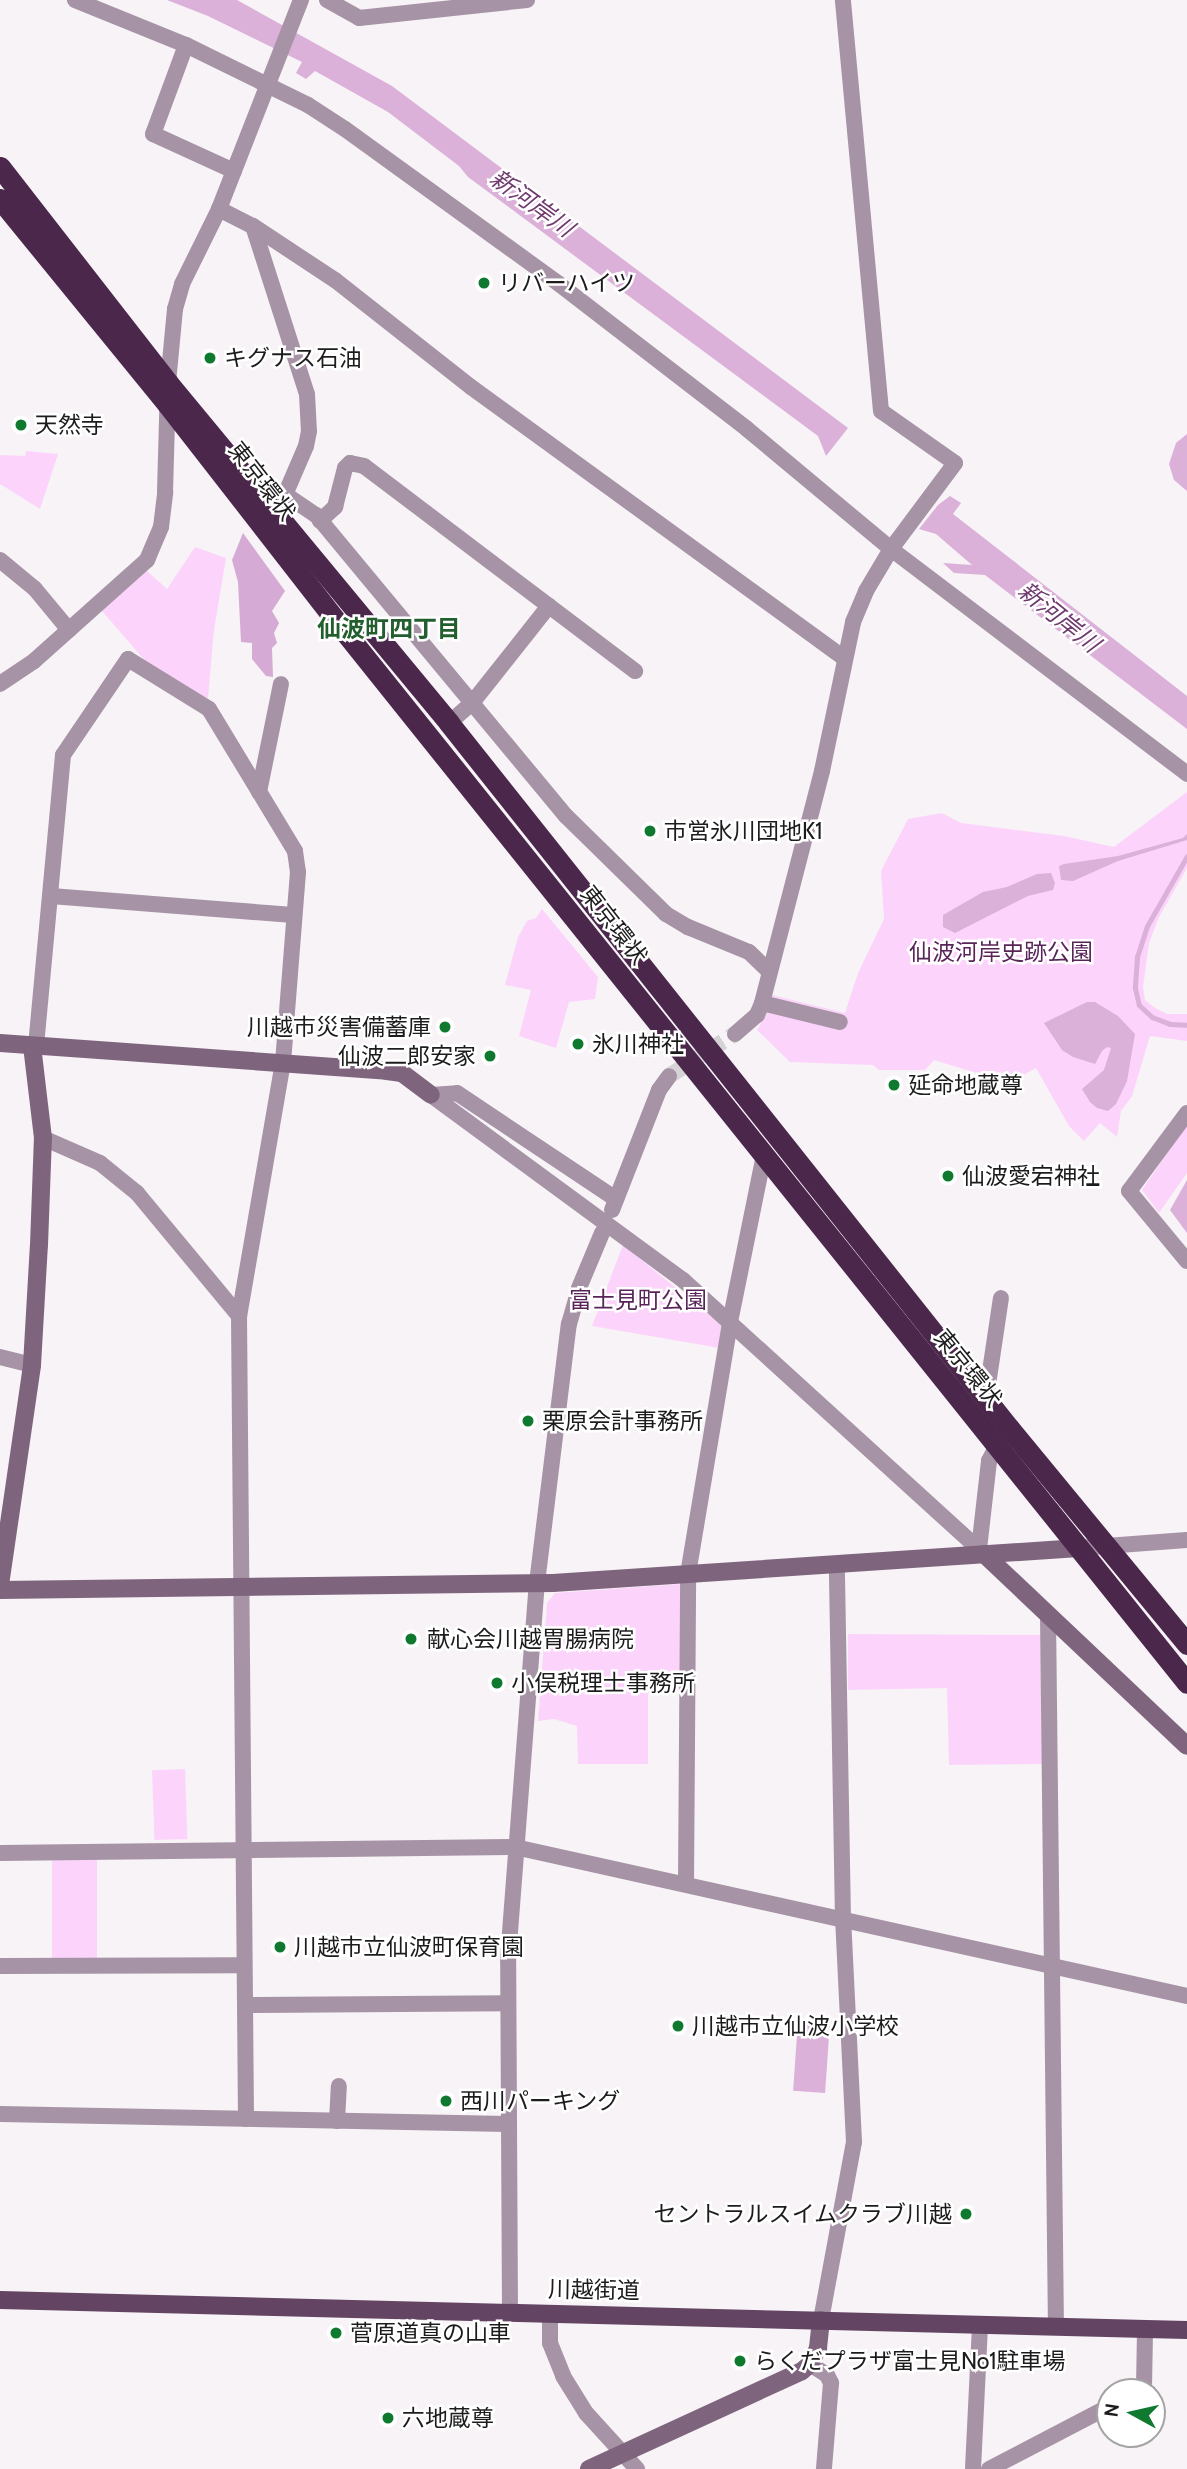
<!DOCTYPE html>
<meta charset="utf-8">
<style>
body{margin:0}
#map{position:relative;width:1187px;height:2469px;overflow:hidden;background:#f7f3f7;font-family:Cabin,"Noto Sans JP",sans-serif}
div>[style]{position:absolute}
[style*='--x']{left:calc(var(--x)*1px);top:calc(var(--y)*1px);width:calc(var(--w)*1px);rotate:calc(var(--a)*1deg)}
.green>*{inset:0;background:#fcd4fb;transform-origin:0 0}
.forest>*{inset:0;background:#d5aad4}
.water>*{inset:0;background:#dbb0d9;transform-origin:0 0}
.stream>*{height:5px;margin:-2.5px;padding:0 2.5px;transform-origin:2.5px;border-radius:2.5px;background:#dbb0d9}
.street-tunnel>*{height:16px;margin-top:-8px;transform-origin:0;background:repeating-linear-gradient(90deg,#d6d3d6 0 16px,transparent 0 24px)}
.street>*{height:16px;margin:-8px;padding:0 8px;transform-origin:8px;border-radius:8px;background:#a693a5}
.secondary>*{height:18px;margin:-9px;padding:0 9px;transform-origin:9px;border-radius:9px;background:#7f647e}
.primary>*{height:18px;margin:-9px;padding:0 9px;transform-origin:9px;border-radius:9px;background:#634462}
.highway>*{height:21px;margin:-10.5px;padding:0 10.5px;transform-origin:10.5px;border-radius:10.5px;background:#4b284b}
.dots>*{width:19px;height:19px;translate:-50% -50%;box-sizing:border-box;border:4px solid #fff;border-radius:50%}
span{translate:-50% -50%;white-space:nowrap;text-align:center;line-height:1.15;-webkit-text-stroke:5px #fff;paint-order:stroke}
.poi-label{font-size:23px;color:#1d1c1d}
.left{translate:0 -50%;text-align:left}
.right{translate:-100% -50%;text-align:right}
.street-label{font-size:23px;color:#1d1c1d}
.park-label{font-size:23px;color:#592559}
.water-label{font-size:24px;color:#703b6f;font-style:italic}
.neighbourhood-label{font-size:24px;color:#235f2e;font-weight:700}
.north{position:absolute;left:1096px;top:2378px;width:70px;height:70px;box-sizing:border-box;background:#fff;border:2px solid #a5a4a5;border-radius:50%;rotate:278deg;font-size:19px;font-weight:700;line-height:28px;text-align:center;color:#1d1c1d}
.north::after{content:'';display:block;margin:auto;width:24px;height:32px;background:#0f7a2f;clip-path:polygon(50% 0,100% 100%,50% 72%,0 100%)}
</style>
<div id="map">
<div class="green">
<i style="clip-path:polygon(26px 451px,58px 454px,40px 509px,0 484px,0 455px,25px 456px)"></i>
<i style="clip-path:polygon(195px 547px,226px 558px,214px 630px,208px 698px,201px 697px,147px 663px,102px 611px,145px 569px,167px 589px)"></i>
<i style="clip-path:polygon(1187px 792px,1187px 868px,1159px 917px,1149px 943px,1143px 987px,1145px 1000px,1155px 1008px,1167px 1014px,1187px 1014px,1187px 1041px,1150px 1036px,1132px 1096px,1121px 1111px,1117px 1137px,1100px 1123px,1084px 1141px,1069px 1126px,1036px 1068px,1009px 1083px,934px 1060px,925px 1070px,879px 1070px,873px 1065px,790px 1062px,757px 1030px,766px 1015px,772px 995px,845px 1013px,858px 973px,884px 919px,881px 871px,908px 819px,942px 813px,961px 823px,1064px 836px,1114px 847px)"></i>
<i style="clip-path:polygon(542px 909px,598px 977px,595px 999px,569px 1002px,556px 1048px,519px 1036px,531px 990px,505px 985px,518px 937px,527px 921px,536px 918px)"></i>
<i style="clip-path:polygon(1187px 1124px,1187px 1173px,1159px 1213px,1142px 1190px)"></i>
<i style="clip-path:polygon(623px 1245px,724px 1327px,720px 1348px,592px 1326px)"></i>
<i style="clip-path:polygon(681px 1584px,682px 1693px,648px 1693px,648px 1764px,578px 1764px,577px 1726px,554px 1719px,538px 1721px,547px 1603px,555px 1593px)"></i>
<i style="clip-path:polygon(848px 1634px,1041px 1635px,1042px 1764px,949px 1765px,947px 1688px,848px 1690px)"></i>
<i style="left:185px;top:1769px;width:70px;height:33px;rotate:88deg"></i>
<i style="left:52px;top:1859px;width:45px;height:102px"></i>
</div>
<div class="forest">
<i style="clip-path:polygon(243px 533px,285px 591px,272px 611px,279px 623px,274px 633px,277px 643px,272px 648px,273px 677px,266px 676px,252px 659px,252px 643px,241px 642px,238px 582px,232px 560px)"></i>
</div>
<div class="water">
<i style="clip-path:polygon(167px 0,237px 0,392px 86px,848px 428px,826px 456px,818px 436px,468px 177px,459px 166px,388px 112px,315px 71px,306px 79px,296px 73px,302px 62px,208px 16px)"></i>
<i style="clip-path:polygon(1187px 434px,1187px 491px,1174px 480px,1169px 464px,1176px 443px)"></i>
<i style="clip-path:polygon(950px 496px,961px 503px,953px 514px,1187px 696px,1187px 729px,985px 575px,954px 573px,943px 563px,972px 565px,936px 534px,919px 529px,938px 505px)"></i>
<i style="clip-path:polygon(1187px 834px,1187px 840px,1118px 861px,1073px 881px,1061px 880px,1059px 866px,1064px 864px,1118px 856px,1183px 838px)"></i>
<i style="clip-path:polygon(1051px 873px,1055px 883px,1053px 890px,1028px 896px,955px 933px,943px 927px,943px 915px,983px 892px,1007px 887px,1037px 874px)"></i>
<i style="clip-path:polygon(1087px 1002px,1095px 1002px,1118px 1016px,1135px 1034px,1127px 1081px,1116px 1104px,1108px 1111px,1097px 1108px,1090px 1102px,1082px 1089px,1104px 1070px,1111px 1048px,1107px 1047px,1102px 1051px,1095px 1064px,1073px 1057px,1062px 1050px,1044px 1023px)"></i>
<i style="clip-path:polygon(1187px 1180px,1187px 1233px,1170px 1210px)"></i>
<i style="left:798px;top:2021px;width:32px;height:70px;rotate:4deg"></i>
</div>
<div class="stream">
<i style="--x:1187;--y:856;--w:81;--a:119.7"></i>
<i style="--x:1147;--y:926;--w:33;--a:108"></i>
<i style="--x:1137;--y:957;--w:31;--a:94"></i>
<i style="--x:1135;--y:988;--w:17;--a:77"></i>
<i style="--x:1139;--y:1005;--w:18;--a:43"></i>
<i style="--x:1152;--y:1017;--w:19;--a:21"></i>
<i style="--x:1170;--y:1024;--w:17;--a:3"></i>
</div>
<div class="street-tunnel">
<i style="--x:669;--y:1076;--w:78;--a:-32.5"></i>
</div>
<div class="street">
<i style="--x:75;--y:0;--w:120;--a:22.1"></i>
<i style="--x:186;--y:45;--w:136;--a:26.2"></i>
<i style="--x:308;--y:105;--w:44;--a:33"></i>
<i style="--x:345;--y:129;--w:264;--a:35.9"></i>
<i style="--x:559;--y:284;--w:237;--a:37.6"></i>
<i style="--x:747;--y:429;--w:187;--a:39.8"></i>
<i style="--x:891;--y:549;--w:372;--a:37.2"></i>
<i style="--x:327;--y:0;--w:37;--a:29"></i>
<i style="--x:359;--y:18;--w:169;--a:-6.1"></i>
<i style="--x:186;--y:45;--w:95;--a:110.3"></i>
<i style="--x:153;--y:134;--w:89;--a:24.6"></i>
<i style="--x:219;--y:209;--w:38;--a:27"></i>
<i style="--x:253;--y:226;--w:98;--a:33.4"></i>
<i style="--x:335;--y:280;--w:173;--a:38.2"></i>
<i style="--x:471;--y:387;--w:461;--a:36"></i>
<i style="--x:253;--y:226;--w:176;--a:72.2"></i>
<i style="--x:307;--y:394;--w:37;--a:87"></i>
<i style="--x:309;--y:431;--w:15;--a:101"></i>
<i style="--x:306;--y:446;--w:63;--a:113.3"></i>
<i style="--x:286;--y:495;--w:36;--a:34"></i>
<i style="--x:316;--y:515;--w:391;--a:50.3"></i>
<i style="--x:566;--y:816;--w:140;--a:44.4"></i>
<i style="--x:666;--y:914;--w:26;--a:31"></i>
<i style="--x:688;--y:927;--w:66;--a:22.3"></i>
<i style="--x:749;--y:952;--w:28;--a:44"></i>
<i style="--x:320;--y:521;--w:21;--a:-43"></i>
<i style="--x:335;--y:507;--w:40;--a:-75.6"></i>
<i style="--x:345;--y:468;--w:7;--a:-45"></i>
<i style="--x:350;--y:463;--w:14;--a:12"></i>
<i style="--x:364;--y:466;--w:340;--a:37.1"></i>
<i style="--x:0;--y:560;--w:45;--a:39.6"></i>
<i style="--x:35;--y:589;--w:53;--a:50.3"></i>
<i style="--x:0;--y:684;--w:41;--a:-34.1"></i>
<i style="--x:34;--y:661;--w:152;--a:-41.8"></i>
<i style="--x:147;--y:560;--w:36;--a:-67"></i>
<i style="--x:161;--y:527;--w:35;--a:-83"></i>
<i style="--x:165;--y:492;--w:109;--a:-88.4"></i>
<i style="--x:168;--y:383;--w:74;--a:-84.6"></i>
<i style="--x:175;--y:309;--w:26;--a:-74"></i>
<i style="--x:182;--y:284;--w:84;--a:-63.7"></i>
<i style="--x:219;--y:209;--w:225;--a:-68.6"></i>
<i style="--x:449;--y:723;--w:30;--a:-41"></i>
<i style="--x:472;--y:703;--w:124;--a:-51.6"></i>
<i style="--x:259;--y:792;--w:110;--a:-78.5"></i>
<i style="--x:51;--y:896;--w:243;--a:4.5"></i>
<i style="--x:762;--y:1003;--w:80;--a:13.7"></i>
<i style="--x:735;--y:1034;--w:29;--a:-41"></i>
<i style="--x:757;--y:1015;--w:13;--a:-67"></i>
<i style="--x:762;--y:1003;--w:240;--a:-75.5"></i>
<i style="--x:822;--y:771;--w:152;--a:-78.2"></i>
<i style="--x:853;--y:622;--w:34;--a:-67"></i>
<i style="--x:866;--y:591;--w:49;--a:-59.2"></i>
<i style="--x:891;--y:549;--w:107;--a:-53.3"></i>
<i style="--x:955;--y:463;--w:90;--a:-144.9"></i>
<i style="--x:881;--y:411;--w:413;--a:-95.3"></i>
<i style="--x:36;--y:1046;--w:292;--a:-84.7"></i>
<i style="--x:63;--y:755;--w:116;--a:-55.9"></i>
<i style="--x:128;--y:659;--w:95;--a:31.7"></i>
<i style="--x:209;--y:709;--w:166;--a:58.8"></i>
<i style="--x:295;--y:851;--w:21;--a:82"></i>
<i style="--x:298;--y:872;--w:191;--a:94.5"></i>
<i style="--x:283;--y:1062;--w:258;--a:99.8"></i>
<i style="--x:239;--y:1316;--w:803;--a:89.5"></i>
<i style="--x:431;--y:1095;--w:313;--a:36.3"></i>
<i style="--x:683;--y:1280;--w:407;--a:42.3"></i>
<i style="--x:431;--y:1095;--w:26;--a:-4"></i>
<i style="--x:457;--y:1093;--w:191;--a:33.7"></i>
<i style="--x:1187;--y:1113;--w:97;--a:126.6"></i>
<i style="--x:1129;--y:1191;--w:91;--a:50.4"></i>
<i style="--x:43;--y:1138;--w:62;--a:23.7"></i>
<i style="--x:100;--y:1163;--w:48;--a:39"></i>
<i style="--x:137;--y:1193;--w:160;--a:50.3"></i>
<i style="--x:612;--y:1210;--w:129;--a:-68.6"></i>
<i style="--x:659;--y:1090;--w:17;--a:-54"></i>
<i style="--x:0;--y:1357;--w:33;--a:14"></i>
<i style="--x:986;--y:1398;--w:101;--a:-81.5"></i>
<i style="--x:1079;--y:1548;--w:108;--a:-4.2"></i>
<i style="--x:979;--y:1549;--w:89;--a:-83.5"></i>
<i style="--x:989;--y:1461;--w:18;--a:-63"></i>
<i style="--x:1048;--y:1615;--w:711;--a:89.36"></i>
<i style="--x:0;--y:1853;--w:515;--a:-0.67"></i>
<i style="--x:515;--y:1847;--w:688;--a:12.5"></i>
<i style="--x:686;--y:1884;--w:310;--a:-89.6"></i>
<i style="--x:688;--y:1574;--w:255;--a:-80.5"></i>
<i style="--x:730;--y:1322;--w:170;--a:-78.5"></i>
<i style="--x:0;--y:1966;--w:244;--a:-0.2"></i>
<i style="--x:245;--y:2005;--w:262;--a:-0.4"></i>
<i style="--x:0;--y:2114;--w:507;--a:1.13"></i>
<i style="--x:337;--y:2121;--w:35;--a:-87"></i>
<i style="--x:510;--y:2312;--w:354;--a:-90.3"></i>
<i style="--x:508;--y:1958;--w:376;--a:-85.6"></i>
<i style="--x:537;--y:1583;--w:261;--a:-83"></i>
<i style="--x:569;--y:1324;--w:37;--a:-74"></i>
<i style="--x:579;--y:1288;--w:60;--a:-67.3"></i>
<i style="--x:550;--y:2314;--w:29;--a:90"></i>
<i style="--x:550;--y:2343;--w:35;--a:68"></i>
<i style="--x:563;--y:2376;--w:44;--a:58.1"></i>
<i style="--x:586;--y:2413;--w:76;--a:47.7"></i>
<i style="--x:821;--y:2320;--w:181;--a:-79.5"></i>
<i style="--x:854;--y:2142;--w:222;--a:-92.8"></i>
<i style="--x:843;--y:1920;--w:356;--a:-91"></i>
<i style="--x:810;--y:2364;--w:20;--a:33"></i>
<i style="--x:827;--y:2375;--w:9;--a:63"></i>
<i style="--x:831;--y:2383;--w:86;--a:94.7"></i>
<i style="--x:1137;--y:2392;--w:8;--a:-30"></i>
<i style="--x:1144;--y:2388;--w:59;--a:-89"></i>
<i style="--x:973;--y:2469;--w:144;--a:-87.2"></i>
<i style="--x:989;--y:2469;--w:136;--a:-27.5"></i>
</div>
<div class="secondary">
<i style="--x:0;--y:1043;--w:388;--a:4.1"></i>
<i style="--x:387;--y:1071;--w:15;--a:8"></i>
<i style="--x:402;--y:1073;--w:36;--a:37"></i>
<i style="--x:984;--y:1554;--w:279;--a:43.4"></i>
<i style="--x:0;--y:1585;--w:222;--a:-81.7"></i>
<i style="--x:32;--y:1365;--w:120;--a:-86.7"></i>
<i style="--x:39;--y:1245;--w:107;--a:-87.9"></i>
<i style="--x:43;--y:1138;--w:93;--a:-96.8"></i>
<i style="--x:0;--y:1590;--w:553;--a:-0.73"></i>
<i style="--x:553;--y:1583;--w:527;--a:-3.81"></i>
<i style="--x:589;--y:2469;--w:234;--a:-24.7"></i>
<i style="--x:802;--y:2371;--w:11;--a:-41"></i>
<i style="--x:810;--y:2364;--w:18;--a:-63"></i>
<i style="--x:818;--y:2348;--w:28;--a:-84"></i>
</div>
<div class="primary">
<i style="--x:0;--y:2300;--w:1187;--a:1.45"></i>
</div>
<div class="highway">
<i style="--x:0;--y:167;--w:274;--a:52.1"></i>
<i style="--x:168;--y:383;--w:441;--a:50.4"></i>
<i style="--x:449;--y:723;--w:900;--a:51.54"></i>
<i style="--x:1009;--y:1428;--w:280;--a:50.5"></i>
<i style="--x:0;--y:199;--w:266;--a:50.8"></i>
<i style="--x:168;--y:405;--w:286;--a:52.1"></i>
<i style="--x:344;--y:631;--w:1348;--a:51.29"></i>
</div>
<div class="dots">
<i style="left:484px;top:283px;background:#0f7a2f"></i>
<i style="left:210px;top:358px;background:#0f7a2f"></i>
<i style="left:21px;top:425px;background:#0f7a2f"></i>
<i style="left:650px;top:831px;background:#0f7a2f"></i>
<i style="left:445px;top:1027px;background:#0f7a2f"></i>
<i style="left:578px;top:1044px;background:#0f7a2f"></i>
<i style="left:490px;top:1056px;background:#0f7a2f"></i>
<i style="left:894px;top:1085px;background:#0f7a2f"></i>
<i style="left:948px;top:1176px;background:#0f7a2f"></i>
<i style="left:528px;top:1421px;background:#0f7a2f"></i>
<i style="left:411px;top:1639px;background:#0f7a2f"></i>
<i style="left:497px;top:1683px;background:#0f7a2f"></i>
<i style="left:280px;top:1947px;background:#0f7a2f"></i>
<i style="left:678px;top:2026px;background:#0f7a2f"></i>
<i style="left:446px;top:2101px;background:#0f7a2f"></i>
<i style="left:966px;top:2214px;background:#0f7a2f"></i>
<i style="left:336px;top:2333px;background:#0f7a2f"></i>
<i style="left:740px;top:2361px;background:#0f7a2f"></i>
<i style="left:388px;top:2418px;background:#0f7a2f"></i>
</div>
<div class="poi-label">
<span class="left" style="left:498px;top:283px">リバーハイツ</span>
<span class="left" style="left:224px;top:358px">キグナス石油</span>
<span class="left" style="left:35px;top:425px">天然寺</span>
<span class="left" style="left:664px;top:831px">市営氷川団地K1</span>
<span class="right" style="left:431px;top:1027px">川越市災害備蓄庫</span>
<span class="left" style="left:592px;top:1044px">氷川神社</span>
<span class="right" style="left:476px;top:1056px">仙波二郎安家</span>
<span class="left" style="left:908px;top:1085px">延命地蔵尊</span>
<span class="left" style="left:962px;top:1176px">仙波愛宕神社</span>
<span class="left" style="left:542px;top:1421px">栗原会計事務所</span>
<span class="left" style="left:427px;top:1639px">献心会川越胃腸病院</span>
<span class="left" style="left:511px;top:1683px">小俣税理士事務所</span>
<span class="left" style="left:294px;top:1947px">川越市立仙波町保育園</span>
<span class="left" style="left:692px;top:2026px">川越市立仙波小学校</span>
<span class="left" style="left:460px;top:2101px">西川パーキング</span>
<span class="right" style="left:952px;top:2214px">セントラルスイムクラブ川越</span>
<span class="left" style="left:350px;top:2333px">菅原道真の山車</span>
<span class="left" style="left:754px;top:2361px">らくだプラザ富士見No1駐車場</span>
<span class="left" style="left:402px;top:2418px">六地蔵尊</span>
</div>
<div class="street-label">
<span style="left:262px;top:481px;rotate:52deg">東京環状</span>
<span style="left:614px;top:925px;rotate:52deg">東京環状</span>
<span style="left:968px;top:1368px;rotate:51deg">東京環状</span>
<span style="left:594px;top:2290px;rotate:1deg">川越街道</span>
</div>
<div class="park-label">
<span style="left:1001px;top:952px">仙波河岸史跡公園</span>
<span style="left:638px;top:1300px">富士見町公園</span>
</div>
<div class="water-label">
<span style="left:532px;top:203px;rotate:36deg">新河岸川</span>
<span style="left:1059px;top:617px;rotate:39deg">新河岸川</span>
</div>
<div class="neighbourhood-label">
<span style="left:389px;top:629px">仙波町四丁目</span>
</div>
<div class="north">N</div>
</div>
